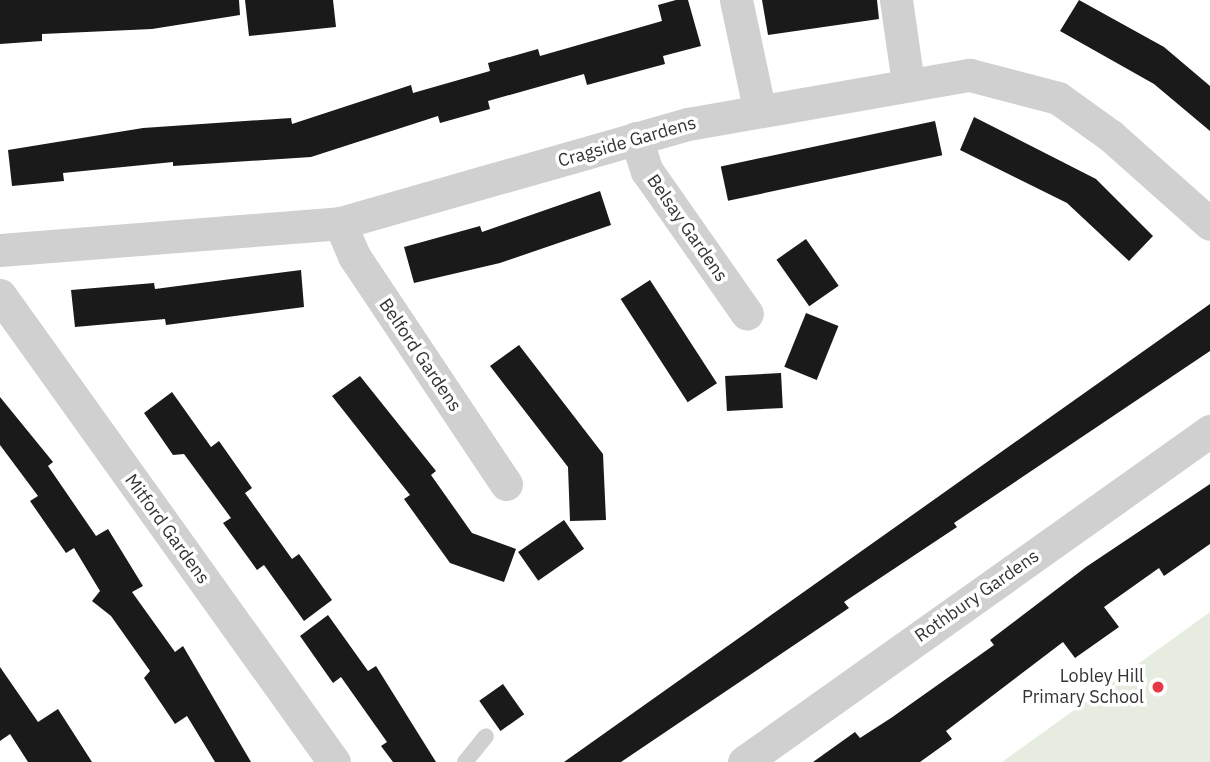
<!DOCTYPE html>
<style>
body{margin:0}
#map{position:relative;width:1210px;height:762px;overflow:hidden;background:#fff;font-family:"IBM Plex Sans",sans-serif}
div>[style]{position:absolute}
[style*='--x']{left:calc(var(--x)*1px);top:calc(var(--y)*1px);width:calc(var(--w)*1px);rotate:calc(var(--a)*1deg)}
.green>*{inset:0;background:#e6ecdf}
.building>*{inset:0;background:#1a1a1a;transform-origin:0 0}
.lane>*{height:16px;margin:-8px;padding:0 8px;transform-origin:8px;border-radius:8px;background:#d0d0d0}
.street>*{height:33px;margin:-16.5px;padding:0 16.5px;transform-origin:16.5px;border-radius:16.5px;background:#d0d0d0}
.dots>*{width:19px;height:19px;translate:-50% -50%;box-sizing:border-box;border:4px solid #fff;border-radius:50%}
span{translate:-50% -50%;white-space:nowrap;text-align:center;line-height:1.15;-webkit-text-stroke:7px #fff;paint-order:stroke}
.street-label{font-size:18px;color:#333}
.poi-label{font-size:18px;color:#333}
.right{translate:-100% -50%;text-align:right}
</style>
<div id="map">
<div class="green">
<i style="clip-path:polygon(1210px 612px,1210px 762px,1002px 762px)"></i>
</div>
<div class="building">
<i style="clip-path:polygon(0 0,239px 0,240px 15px,152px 29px,42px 34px,42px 41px,0 44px)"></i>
<i style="clip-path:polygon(245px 0,333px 0,336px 27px,249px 36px)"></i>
<i style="clip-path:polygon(676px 0,688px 0,701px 46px,663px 56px,665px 64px,587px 85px,584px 74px,488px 101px,490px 109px,440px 123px,438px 116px,311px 157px,173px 166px,173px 162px,63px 173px,64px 181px,12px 186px,8px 150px,143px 128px,291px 118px,292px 124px,411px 85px,413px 93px,490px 71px,488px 63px,538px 49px,540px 56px,662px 21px,658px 5px)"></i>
<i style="clip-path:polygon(762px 0,877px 0,879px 19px,768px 35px)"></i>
<i style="clip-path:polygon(1079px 0,1164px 47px,1210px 86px,1210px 131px,1154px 84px,1060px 31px)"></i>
<i style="clip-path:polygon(974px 117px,1096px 179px,1153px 236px,1129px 261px,1067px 203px,960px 150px)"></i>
<i style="left:935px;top:121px;width:35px;height:219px;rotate:78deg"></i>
<i style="clip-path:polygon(600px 191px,611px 225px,500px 263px,414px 283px,404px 247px,480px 226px,482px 232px)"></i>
<i style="left:806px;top:239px;width:57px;height:36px;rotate:55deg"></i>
<i style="clip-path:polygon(301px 270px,304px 307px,166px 325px,165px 319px,75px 327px,71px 290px,154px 283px,155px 289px)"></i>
<i style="left:650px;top:280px;width:123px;height:35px;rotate:57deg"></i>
<i style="clip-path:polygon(1210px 304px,1210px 351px,954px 523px,957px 527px,844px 602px,849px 608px,621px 762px,564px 762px)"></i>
<i style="left:806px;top:313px;width:35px;height:58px;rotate:22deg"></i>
<i style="clip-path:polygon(519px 345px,603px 454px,606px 520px,570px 521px,568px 467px,490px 366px)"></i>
<i style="left:781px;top:373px;width:35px;height:56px;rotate:87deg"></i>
<i style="clip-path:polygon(360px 376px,436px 471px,431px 475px,472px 533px,516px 549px,504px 582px,450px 563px,404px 499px,410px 495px,332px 396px)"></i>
<i style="clip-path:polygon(172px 392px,211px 447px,219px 441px,252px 488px,245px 493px,292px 559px,299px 554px,332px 600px,304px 621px,264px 565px,257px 570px,223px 523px,231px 518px,184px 454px,173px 455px,144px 413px)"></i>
<i style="clip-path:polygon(0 397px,53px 462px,48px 466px,96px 536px,108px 529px,143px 586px,132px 592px,175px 652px,183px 646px,251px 762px,215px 762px,187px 716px,175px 724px,144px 678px,150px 671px,111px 616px,92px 601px,100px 591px,74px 548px,66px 553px,30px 501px,38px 496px,0 445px)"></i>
<i style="clip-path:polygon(1210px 484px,1210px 544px,1164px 576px,1159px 568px,1104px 607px,1119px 627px,1075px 658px,1063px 642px,946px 731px,952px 739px,920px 762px,813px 762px,855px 732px,860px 738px,891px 718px,994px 645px,990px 640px,1086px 567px)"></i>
<i style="left:564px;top:520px;width:35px;height:56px;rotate:55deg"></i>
<i style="clip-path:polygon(328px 615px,368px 671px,376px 666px,436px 762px,393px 762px,381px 746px,387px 742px,341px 677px,333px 683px,300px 636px)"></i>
<i style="clip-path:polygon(0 667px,38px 722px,58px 709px,92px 762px,28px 762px,10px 734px,0 741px)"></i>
<i style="left:503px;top:684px;width:37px;height:29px;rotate:55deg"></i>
</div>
<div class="lane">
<i style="--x:465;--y:762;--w:33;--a:-51"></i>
</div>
<div class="street">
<i style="--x:736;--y:0;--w:110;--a:78"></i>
<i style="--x:896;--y:0;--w:84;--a:81.8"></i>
<i style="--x:636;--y:138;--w:35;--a:72"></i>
<i style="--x:647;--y:171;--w:174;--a:55"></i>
<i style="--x:340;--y:223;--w:36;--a:67"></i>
<i style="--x:354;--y:256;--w:274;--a:56.3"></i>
<i style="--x:0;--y:250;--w:341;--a:-4.5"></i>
<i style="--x:340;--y:223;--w:362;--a:-15.9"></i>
<i style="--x:688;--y:124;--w:286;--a:-9.9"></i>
<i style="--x:970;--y:75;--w:91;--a:14.6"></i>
<i style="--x:1058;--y:98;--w:65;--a:35.6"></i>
<i style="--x:1111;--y:136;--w:132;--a:41.6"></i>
<i style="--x:0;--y:295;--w:574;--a:54.43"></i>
<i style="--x:744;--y:762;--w:572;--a:-35.39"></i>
</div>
<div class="dots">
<i style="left:1158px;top:687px;background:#e63946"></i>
</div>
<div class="street-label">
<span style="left:627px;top:142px;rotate:-16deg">Cragside Gardens</span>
<span style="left:687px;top:228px;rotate:55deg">Belsay Gardens</span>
<span style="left:420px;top:355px;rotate:56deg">Belford Gardens</span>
<span style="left:167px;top:529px;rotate:54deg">Mitford Gardens</span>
<span style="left:977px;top:596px;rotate:-35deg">Rothbury Gardens</span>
</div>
<div class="poi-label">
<span class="right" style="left:1144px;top:687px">Lobley Hill<br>Primary School</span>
</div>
</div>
